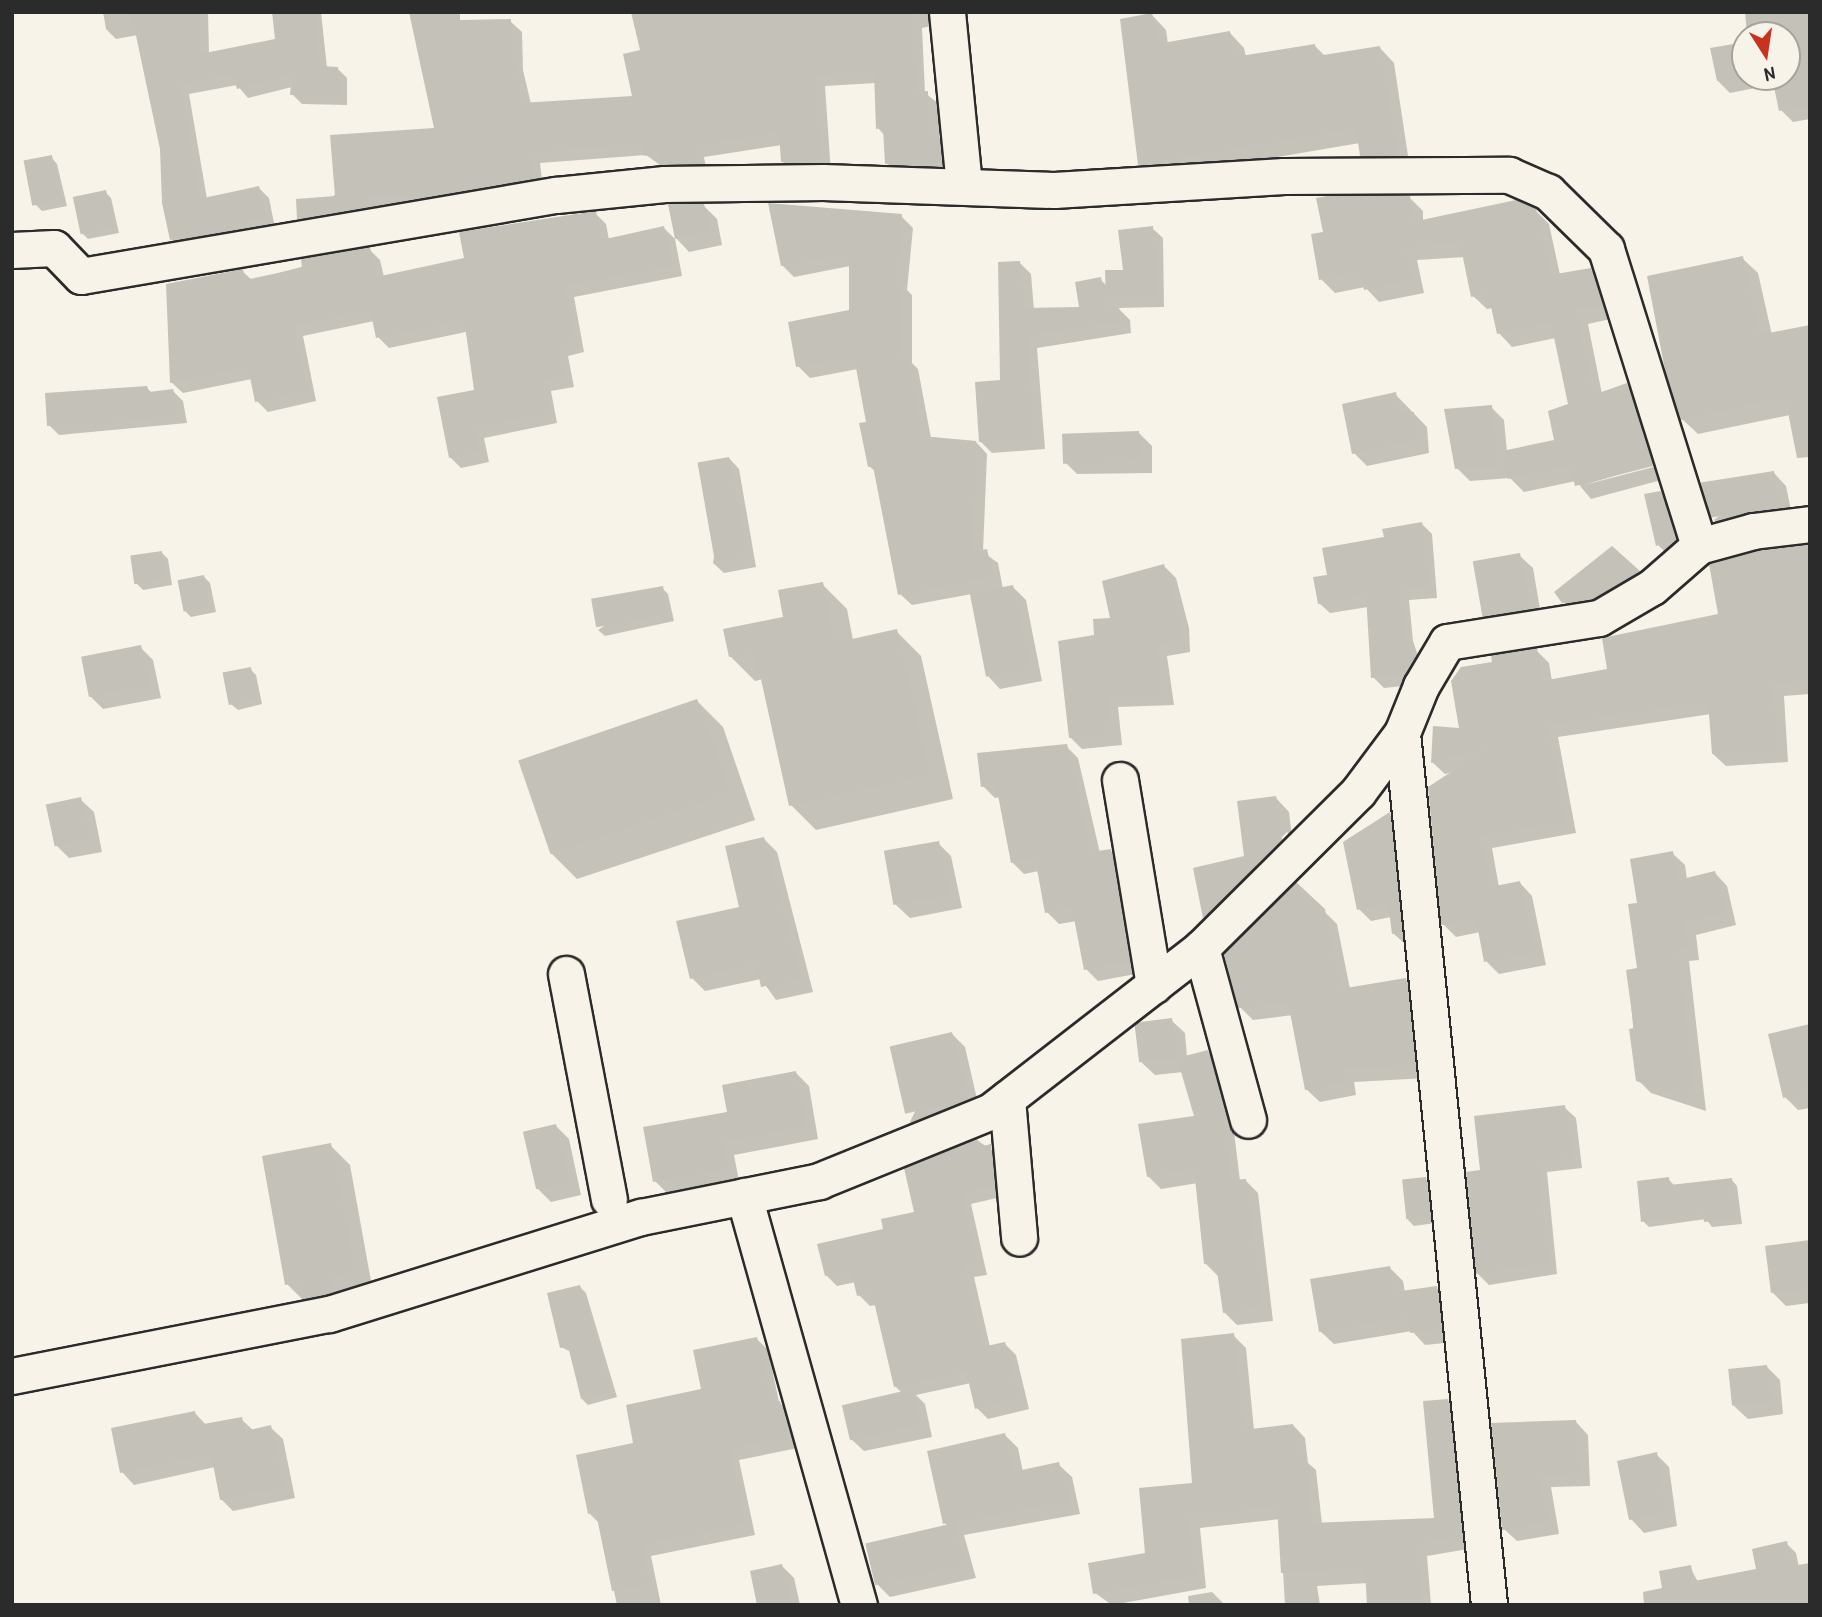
<!DOCTYPE html>
<style>
body{margin:0}
#map{position:relative;width:1822px;height:1617px;overflow:hidden;background:#f7f3e8;font-family:"Patrick Hand",sans-serif}
div>[style]{position:absolute}
[style*='--x']{left:calc(var(--x)*1px);top:calc(var(--y)*1px);width:calc(var(--w)*1px);rotate:calc(var(--a)*1deg)}
.shadow>*{inset:0;background:#0003}
.building>*{inset:0;background:#c4c1b9;transform-origin:0 0}
.roads{filter:drop-shadow(2px 0 #2b2b2b) drop-shadow(-2px 0 #2b2b2b) drop-shadow(0 2px #2b2b2b) drop-shadow(0 -2px #2b2b2b)}
.street>*{height:35px;margin:-17.5px;padding:0 17.5px;transform-origin:17.5px;border-radius:17.5px;background:#f7f3e8}
span{translate:-50% -50%;white-space:nowrap;text-align:center;line-height:1.15;-webkit-text-stroke:5px #f7f3e8;paint-order:stroke}
.frame{position:absolute;inset:0;border:14px solid #2b2b2b;pointer-events:none}
.north{position:absolute;left:1731px;top:21px;width:70px;height:70px;box-sizing:border-box;background:#f7f3e8;border:2px solid #a5a39c;border-radius:50%;rotate:168deg;font-size:19px;font-weight:700;line-height:28px;text-align:center;color:#2b2b2b}
.north::after{content:'';display:block;margin:auto;width:24px;height:32px;background:#c8321e;clip-path:polygon(50% 0,100% 100%,50% 72%,0 100%)}
</style>
<div id="map">
<div class="shadow">
<i style="clip-path:polygon(103px 12px,208px 12px,209px 54px,277px 40px,273px 12px,321px 12px,327px 68px,337px 68px,347px 78px,347px 105px,302px 104px,292px 94px,292px 87px,248px 98px,237px 85px,189px 94px,207px 199px,259px 188px,269px 198px,275px 228px,182px 250px,172px 240px,162px 149px,138px 35px,116px 39px,106px 29px)"></i>
<i style="clip-path:polygon(775px 12px,935px 12px,936px 25px,922px 28px,925px 93px,939px 104px,939px 137px,950px 148px,952px 173px,899px 175px,887px 163px,885px 136px,878px 128px,876px 83px,825px 86px,831px 173px,795px 173px,783px 162px,782px 145px,704px 157px,707px 174px,674px 175px,646px 155px,540px 163px,543px 190px,436px 208px,379px 206px,381px 217px,310px 229px,299px 218px,436px 130px,510px 21px,522px 32px,523px 70px,531px 104px,634px 98px)"></i>
<i style="clip-path:polygon(1747px 12px,1810px 12px,1810px 119px,1793px 122px,1781px 110px,1775px 84px,1730px 93px,1718px 81px,1745px 43px,1745px 77px,1787px 77px,1787px 35px,1749px 35px)"></i>
<i style="clip-path:polygon(1152px 15px,1166px 30px,1168px 44px,1230px 33px,1244px 48px,1246px 57px,1315px 46px,1325px 56px,1380px 48px,1394px 63px,1410px 169px,1377px 169px,1362px 155px,1360px 143px,1155px 178px,1140px 164px)"></i>
<i style="clip-path:polygon(51px 157px,57px 164px,67px 206px,42px 211px,36px 205px)"></i>
<i style="clip-path:polygon(105px 192px,111px 198px,119px 233px,88px 239px,82px 233px)"></i>
<i style="clip-path:polygon(1409px 197px,1423px 211px,1423px 221px,1535px 210px,1549px 224px,1560px 275px,1590px 270px,1604px 283px,1615px 318px,1588px 324px,1602px 394px,1627px 385px,1640px 399px,1660px 462px,1584px 485px,1661px 465px,1665px 479px,1591px 499px,1576px 481px,1524px 492px,1510px 478px,1470px 481px,1457px 468px,1491px 407px,1504px 420px,1507px 452px,1556px 441px,1570px 405px,1556px 338px,1512px 347px,1499px 333px,1493px 308px,1487px 309px,1473px 296px,1465px 257px,1417px 260px,1424px 293px,1379px 302px,1365px 287px,1335px 293px,1321px 279px,1325px 233px)"></i>
<i style="clip-path:polygon(703px 205px,717px 219px,722px 245px,689px 252px,676px 238px)"></i>
<i style="clip-path:polygon(595px 213px,606px 224px,609px 240px,664px 228px,675px 239px,682px 276px,574px 297px,584px 352px,568px 356px,574px 387px,551px 391px,557px 423px,484px 438px,489px 462px,461px 468px,450px 457px,476px 392px,466px 332px,389px 348px,378px 337px,374px 321px,303px 336px,316px 401px,268px 412px,257px 401px,252px 379px,183px 393px,172px 383px,242px 271px,252px 280px,369px 249px,380px 260px,384px 277px,466px 259px)"></i>
<i style="clip-path:polygon(901px 216px,913px 228px,907px 290px,912px 295px,912px 363px,918px 369px,931px 438px,976px 442px,987px 454px,983px 552px,998px 563px,1003px 589px,1013px 587px,1026px 600px,1042px 681px,1000px 689px,987px 675px,972px 594px,912px 605px,900px 594px,876px 472px,869px 466px,868px 423px,858px 369px,810px 378px,798px 366px,851px 311px,850px 266px,794px 277px,782px 265px)"></i>
<i style="clip-path:polygon(1152px 228px,1163px 238px,1164px 307px,1118px 308px,1130px 320px,1131px 333px,1037px 348px,1045px 449px,992px 453px,980px 441px,1002px 382px,1020px 263px,1031px 274px,1034px 310px,1081px 309px,1100px 279px,1107px 286px,1125px 271px)"></i>
<i style="clip-path:polygon(1742px 258px,1758px 273px,1790px 415px,1698px 434px,1682px 419px)"></i>
<i style="clip-path:polygon(147px 388px,152px 393px,172px 390px,183px 401px,187px 423px,59px 435px,49px 425px)"></i>
<i style="clip-path:polygon(1395px 394px,1427px 427px,1429px 453px,1367px 466px,1354px 453px)"></i>
<i style="clip-path:polygon(1139px 433px,1152px 446px,1152px 473px,1077px 474px,1064px 461px)"></i>
<i style="clip-path:polygon(729px 458px,739px 469px,756px 567px,724px 573px,713px 563px)"></i>
<i style="clip-path:polygon(1773px 472px,1786px 486px,1793px 520px,1727px 534px,1714px 520px)"></i>
<i style="clip-path:polygon(1660px 493px,1666px 499px,1681px 546px,1664px 551px,1658px 545px)"></i>
<i style="clip-path:polygon(1422px 524px,1432px 534px,1437px 598px,1409px 600px,1413px 641px,1423px 671px,1414px 685px,1384px 688px,1373px 677px,1368px 607px,1330px 613px,1319px 603px,1329px 576px,1386px 538px)"></i>
<i style="clip-path:polygon(1810px 546px,1810px 694px,1784px 696px,1788px 762px,1726px 766px,1713px 754px,1711px 714px,1558px 737px,1576px 833px,1492px 848px,1499px 887px,1520px 883px,1532px 896px,1546px 965px,1499px 974px,1486px 961px,1480px 932px,1456px 937px,1443px 924px,1453px 772px,1445px 774px,1432px 762px,1461px 730px,1494px 663px,1536px 650px,1549px 663px,1552px 681px,1609px 671px,1720px 616px)"></i>
<i style="clip-path:polygon(1612px 548px,1651px 585px,1577px 616px,1564px 602px)"></i>
<i style="clip-path:polygon(162px 553px,168px 559px,172px 585px,143px 590px,137px 584px)"></i>
<i style="clip-path:polygon(1519px 555px,1533px 568px,1542px 621px,1498px 628px,1485px 615px)"></i>
<i style="clip-path:polygon(1164px 566px,1176px 578px,1189px 628px,1190px 652px,1167px 656px,1174px 705px,1118px 707px,1122px 745px,1082px 749px,1070px 737px,1096px 636px)"></i>
<i style="clip-path:polygon(204px 577px,210px 583px,216px 612px,191px 617px,185px 611px)"></i>
<i style="clip-path:polygon(822px 584px,847px 609px,853px 640px,896px 631px,921px 656px,953px 799px,816px 830px,791px 805px,763px 679px,755px 681px,730px 656px,785px 618px)"></i>
<i style="clip-path:polygon(662px 588px,668px 594px,674px 621px,605px 636px,598px 630px)"></i>
<i style="clip-path:polygon(140px 647px,153px 660px,161px 698px,103px 709px,90px 696px)"></i>
<i style="clip-path:polygon(250px 669px,256px 675px,262px 704px,238px 710px,231px 704px)"></i>
<i style="clip-path:polygon(697px 701px,723px 727px,755px 820px,577px 879px,551px 853px)"></i>
<i style="clip-path:polygon(1066px 746px,1078px 758px,1100px 853px,1110px 851px,1122px 863px,1141px 973px,1098px 981px,1086px 969px,1077px 921px,1059px 924px,1047px 912px,1039px 871px,1024px 874px,1012px 862px,1000px 797px,995px 798px,983px 786px)"></i>
<i style="clip-path:polygon(evenodd,1276px 798px,1289px 812px,1294px 853px,1217px 929px,1205px 917px,1195px 869px,1246px 858px,1276px 798px,1287px 832px,1289px 835px,1256px 868px,1256px 863px,1287px 832px)"></i>
<i style="clip-path:polygon(80px 799px,94px 812px,102px 852px,69px 858px,56px 845px)"></i>
<i style="clip-path:polygon(1389px 814px,1401px 826px,1413px 944px,1406px 945px,1393px 933px,1391px 917px,1371px 921px,1359px 909px)"></i>
<i style="clip-path:polygon(764px 839px,777px 852px,813px 992px,776px 1000px,761px 979px,705px 991px,692px 978px,741px 908px)"></i>
<i style="clip-path:polygon(938px 843px,951px 856px,962px 908px,910px 918px,896px 905px)"></i>
<i style="clip-path:polygon(1672px 853px,1685px 865px,1687px 880px,1715px 873px,1727px 886px,1736px 925px,1696px 935px,1699px 960px,1689px 961px,1706px 1111px,1651px 1093px,1638px 1080px,1628px 971px,1639px 970px,1639px 904px)"></i>
<i style="clip-path:polygon(1296px 884px,1337px 924px,1350px 989px,1406px 980px,1419px 993px,1427px 1078px,1354px 1082px,1356px 1095px,1320px 1102px,1306px 1089px,1293px 1015px,1253px 1020px,1240px 1007px)"></i>
<i style="clip-path:polygon(1171px 1020px,1185px 1033px,1187px 1057px,1207px 1052px,1220px 1064px,1230px 1099px,1240px 1181px,1245px 1180px,1258px 1193px,1273px 1321px,1237px 1325px,1224px 1312px,1218px 1276px,1205px 1263px,1198px 1183px,1161px 1189px,1148px 1176px,1196px 1117px,1183px 1072px,1155px 1075px,1141px 1062px)"></i>
<i style="clip-path:polygon(1810px 1026px,1810px 1108px,1798px 1110px,1785px 1097px)"></i>
<i style="clip-path:polygon(952px 1034px,965px 1047px,980px 1112px,923px 1135px,910px 1122px)"></i>
<i style="clip-path:polygon(796px 1073px,809px 1086px,818px 1139px,734px 1155px,739px 1181px,668px 1194px,655px 1181px,729px 1113px)"></i>
<i style="clip-path:polygon(1564px 1107px,1576px 1118px,1582px 1168px,1547px 1172px,1557px 1274px,1489px 1285px,1478px 1274px,1482px 1172px)"></i>
<i style="clip-path:polygon(555px 1125px,569px 1139px,581px 1195px,551px 1202px,537px 1188px)"></i>
<i style="clip-path:polygon(977px 1140px,1001px 1157px,1005px 1196px,971px 1204px,987px 1275px,974px 1277px,990px 1347px,1005px 1344px,1016px 1355px,1029px 1409px,988px 1419px,977px 1408px,971px 1383px,916px 1395px,925px 1404px,932px 1437px,864px 1451px,850px 1438px,902px 1393px,895px 1386px,876px 1305px,870px 1306px,859px 1295px,856px 1282px,837px 1286px,826px 1275px,916px 1213px)"></i>
<i style="clip-path:polygon(330px 1145px,350px 1165px,373px 1292px,307px 1304px,287px 1284px)"></i>
<i style="clip-path:polygon(1425px 1179px,1432px 1185px,1435px 1223px,1414px 1226px,1408px 1220px)"></i>
<i style="clip-path:polygon(1668px 1179px,1675px 1186px,1731px 1179px,1737px 1186px,1742px 1224px,1712px 1227px,1706px 1219px,1649px 1227px,1643px 1221px)"></i>
<i style="clip-path:polygon(1810px 1242px,1810px 1303px,1786px 1306px,1773px 1293px)"></i>
<i style="clip-path:polygon(1390px 1268px,1403px 1281px,1405px 1292px,1436px 1288px,1450px 1301px,1454px 1342px,1425px 1345px,1412px 1331px,1334px 1344px,1320px 1331px)"></i>
<i style="clip-path:polygon(580px 1287px,586px 1293px,617px 1397px,588px 1405px,582px 1399px,571px 1352px,561px 1347px)"></i>
<i style="clip-path:polygon(1233px 1335px,1246px 1348px,1254px 1430px,1293px 1425px,1305px 1438px,1308px 1463px,1316px 1470px,1322px 1524px,1436px 1519px,1448px 1401px,1460px 1413px,1474px 1548px,1427px 1556px,1431px 1605px,1369px 1605px,1368px 1583px,1317px 1586px,1320px 1605px,1285px 1605px,1280px 1519px,1200px 1528px,1206px 1588px,1112px 1605px,1095px 1593px,1147px 1554px,1194px 1484px)"></i>
<i style="clip-path:polygon(757px 1339px,768px 1350px,779px 1402px,791px 1415px,798px 1448px,739px 1460px,755px 1535px,651px 1556px,661px 1605px,617px 1605px,600px 1524px,590px 1514px,635px 1445px,703px 1390px)"></i>
<i style="clip-path:polygon(1767px 1367px,1780px 1380px,1783px 1414px,1748px 1419px,1734px 1406px)"></i>
<i style="clip-path:polygon(195px 1413px,207px 1426px,241px 1419px,254px 1431px,270px 1427px,283px 1439px,295px 1498px,233px 1511px,221px 1499px,215px 1467px,134px 1485px,122px 1472px)"></i>
<i style="clip-path:polygon(1576px 1422px,1588px 1435px,1590px 1486px,1551px 1487px,1559px 1534px,1517px 1541px,1504px 1529px,1493px 1425px)"></i>
<i style="clip-path:polygon(1005px 1435px,1018px 1448px,1023px 1472px,1058px 1464px,1072px 1477px,1080px 1514px,964px 1535px,976px 1578px,890px 1597px,877px 1584px,948px 1526px,945px 1523px)"></i>
<i style="clip-path:polygon(1656px 1454px,1669px 1467px,1677px 1526px,1644px 1533px,1631px 1519px)"></i>
<i style="clip-path:polygon(1786px 1543px,1796px 1553px,1799px 1567px,1666px 1605px,1690px 1567px,1698px 1582px,1758px 1570px)"></i>
<i style="clip-path:polygon(782px 1566px,794px 1578px,800px 1605px,759px 1605px)"></i>
<i style="clip-path:polygon(1212px 1592px,1225px 1605px,1189px 1605px,1188px 1596px)"></i>
</div>
<div class="building">
<i style="clip-path:polygon(131px 12px,199px 12px,200px 54px,275px 39px,272px 12px,313px 12px,319px 66px,338px 67px,338px 96px,290px 95px,292px 74px,237px 89px,233px 74px,180px 84px,199px 199px,259px 186px,266px 218px,233px 225px,234px 229px,170px 240px,162px 203px,160px 149px)"></i>
<i style="clip-path:polygon(409px 12px,460px 12px,460px 20px,511px 19px,512px 62px,516px 61px,521px 103px,632px 96px,623px 54px,640px 50px,631px 12px,911px 12px,915px 93px,928px 91px,928px 135px,939px 134px,941px 162px,885px 164px,883px 128px,876px 129px,874px 72px,814px 75px,820px 162px,781px 162px,779px 132px,693px 146px,697px 163px,661px 164px,659px 153px,644px 156px,642px 144px,529px 152px,533px 179px,424px 197px,368px 195px,370px 206px,297px 219px,296px 199px,335px 196px,330px 135px,434px 128px)"></i>
<i style="clip-path:polygon(1745px 12px,1807px 12px,1810px 105px,1779px 111px,1772px 77px,1787px 77px,1787px 35px,1747px 35px)"></i>
<i style="clip-path:polygon(1152px 13px,1157px 44px,1230px 31px,1234px 57px,1315px 44px,1317px 56px,1380px 46px,1396px 155px,1360px 156px,1356px 128px,1138px 165px,1120px 19px)"></i>
<i style="clip-path:polygon(1745px 42px,1745px 76px,1717px 81px,1710px 48px)"></i>
<i style="left:52px;top:155px;width:46px;height:29px;rotate:79deg"></i>
<i style="left:106px;top:190px;width:38px;height:34px;rotate:78deg"></i>
<i style="clip-path:polygon(1327px 196px,1410px 196px,1412px 222px,1516px 200px,1536px 209px,1550px 275px,1591px 268px,1602px 305px,1575px 310px,1593px 395px,1627px 383px,1653px 466px,1575px 486px,1570px 466px,1508px 479px,1502px 451px,1554px 440px,1548px 411px,1568px 404px,1551px 323px,1497px 334px,1488px 293px,1471px 297px,1460px 243px,1405px 247px,1411px 279px,1364px 290px,1360px 272px,1319px 280px,1311px 234px,1323px 232px,1316px 198px)"></i>
<i style="clip-path:polygon(768px 203px,902px 214px,895px 282px,901px 282px,901px 357px,907px 355px,922px 436px,976px 441px,972px 552px,987px 549px,993px 577px,898px 595px,873px 466px,868px 467px,859px 423px,866px 422px,854px 357px,796px 367px,788px 322px,849px 310px,849px 254px,781px 266px)"></i>
<i style="clip-path:polygon(668px 204px,704px 204px,709px 232px,675px 239px)"></i>
<i style="clip-path:polygon(596px 211px,601px 240px,664px 226px,672px 266px,564px 286px,575px 342px,558px 345px,564px 377px,542px 380px,547px 413px,474px 428px,479px 451px,449px 458px,437px 397px,474px 390px,465px 325px,459px 327px,457px 321px,376px 338px,370px 309px,293px 326px,307px 391px,255px 402px,248px 367px,170px 383px,166px 284px,243px 269px,245px 280px,302px 268px,301px 259px,370px 247px,376px 277px,464px 258px,459px 232px)"></i>
<i style="clip-path:polygon(1153px 226px,1155px 297px,1106px 298px,1105px 270px,1123px 270px,1118px 230px)"></i>
<i style="clip-path:polygon(1743px 256px,1758px 335px,1810px 325px,1810px 457px,1797px 458px,1785px 397px,1680px 420px,1665px 370px,1647px 276px)"></i>
<i style="clip-path:polygon(1020px 261px,1024px 308px,1079px 307px,1075px 282px,1101px 277px,1106px 307px,1119px 306px,1120px 322px,1026px 336px,1034px 438px,979px 442px,975px 382px,1000px 380px,998px 262px)"></i>
<i style="clip-path:polygon(147px 386px,149px 392px,173px 389px,178px 413px,147px 420px,47px 426px,45px 393px)"></i>
<i style="clip-path:polygon(1396px 392px,1400px 413px,1414px 412px,1416px 440px,1352px 454px,1342px 404px)"></i>
<i style="clip-path:polygon(1492px 405px,1496px 466px,1455px 469px,1444px 409px)"></i>
<i style="left:1139px;top:431px;width:30px;height:77px;rotate:88deg"></i>
<i style="left:729px;top:457px;width:101px;height:32px;rotate:80deg"></i>
<i style="left:1774px;top:471px;width:36px;height:74px;rotate:81deg"></i>
<i style="clip-path:polygon(1661px 491px,1676px 539px,1656px 546px,1644px 494px)"></i>
<i style="clip-path:polygon(1422px 522px,1427px 588px,1400px 590px,1403px 629px,1413px 660px,1404px 675px,1371px 678px,1366px 595px,1318px 604px,1313px 577px,1327px 575px,1322px 548px,1384px 537px,1382px 529px)"></i>
<i style="clip-path:polygon(1810px 544px,1810px 680px,1772px 684px,1777px 750px,1712px 754px,1708px 701px,1547px 725px,1564px 821px,1480px 836px,1490px 887px,1520px 881px,1535px 952px,1484px 962px,1476px 919px,1441px 925px,1428px 787px,1491px 746px,1431px 763px,1433px 726px,1459px 728px,1451px 681px,1461px 667px,1492px 662px,1491px 655px,1537px 648px,1542px 681px,1607px 669px,1602px 638px,1718px 614px,1709px 564px,1757px 551px)"></i>
<i style="clip-path:polygon(1612px 546px,1640px 571px,1592px 599px,1562px 603px,1554px 592px)"></i>
<i style="left:162px;top:551px;width:29px;height:32px;rotate:82deg"></i>
<i style="left:1520px;top:553px;width:57px;height:48px;rotate:80deg"></i>
<i style="clip-path:polygon(1164px 564px,1178px 615px,1179px 640px,1156px 645px,1163px 694px,1107px 696px,1111px 733px,1069px 738px,1058px 641px,1094px 635px,1093px 619px,1110px 618px,1102px 581px)"></i>
<i style="left:204px;top:575px;width:32px;height:27px;rotate:79deg"></i>
<i style="clip-path:polygon(823px 582px,834px 643px,897px 629px,929px 775px,789px 806px,755px 652px,729px 657px,723px 629px,783px 617px,778px 590px)"></i>
<i style="left:1013px;top:585px;width:85px;height:44px;rotate:79deg"></i>
<i style="left:663px;top:586px;width:29px;height:73px;rotate:80deg"></i>
<i style="left:141px;top:645px;width:41px;height:61px;rotate:79deg"></i>
<i style="left:251px;top:667px;width:33px;height:29px;rotate:79deg"></i>
<i style="left:697px;top:699px;width:99px;height:189px;rotate:71deg"></i>
<i style="clip-path:polygon(1067px 744px,1091px 852px,1111px 849px,1130px 961px,1084px 970px,1072px 908px,1045px 913px,1035px 858px,1011px 863px,996px 785px,981px 787px,977px 753px)"></i>
<i style="clip-path:polygon(1276px 796px,1282px 840px,1203px 918px,1193px 868px,1244px 856px,1237px 801px)"></i>
<i style="left:81px;top:797px;width:43px;height:36px;rotate:78deg"></i>
<i style="clip-path:polygon(1390px 812px,1402px 932px,1392px 934px,1388px 903px,1357px 910px,1343px 842px)"></i>
<i style="clip-path:polygon(764px 837px,800px 979px,761px 987px,756px 964px,690px 979px,676px 921px,739px 907px,725px 846px)"></i>
<i style="left:939px;top:841px;width:55px;height:56px;rotate:80deg"></i>
<i style="clip-path:polygon(1673px 851px,1678px 880px,1715px 871px,1725px 913px,1684px 922px,1688px 947px,1677px 949px,1695px 1100px,1636px 1081px,1629px 1029px,1634px 1028px,1626px 970px,1637px 968px,1628px 904px,1637px 903px,1630px 859px)"></i>
<i style="clip-path:polygon(1296px 882px,1325px 909px,1340px 989px,1406px 978px,1415px 1065px,1341px 1069px,1344px 1083px,1305px 1090px,1288px 1002px,1238px 1008px,1224px 954px)"></i>
<i style="left:1172px;top:1018px;width:40px;height:38px;rotate:83deg"></i>
<i style="clip-path:polygon(1810px 1024px,1810px 1092px,1783px 1098px,1768px 1034px)"></i>
<i style="left:952px;top:1032px;width:69px;height:64px;rotate:77deg"></i>
<i style="clip-path:polygon(1208px 1050px,1218px 1085px,1229px 1180px,1246px 1179px,1262px 1308px,1223px 1313px,1216px 1263px,1204px 1264px,1194px 1169px,1147px 1177px,1138px 1124px,1194px 1116px,1177px 1058px)"></i>
<i style="clip-path:polygon(796px 1071px,806px 1127px,722px 1142px,727px 1169px,653px 1182px,643px 1127px,727px 1112px,722px 1085px)"></i>
<i style="clip-path:polygon(1565px 1105px,1572px 1157px,1537px 1161px,1547px 1263px,1476px 1274px,1466px 1172px,1480px 1170px,1474px 1116px)"></i>
<i style="left:556px;top:1124px;width:59px;height:34px;rotate:77deg"></i>
<i style="clip-path:polygon(977px 1138px,979px 1147px,991px 1144px,994px 1185px,961px 1193px,977px 1264px,964px 1266px,982px 1347px,1005px 1342px,1018px 1398px,975px 1409px,966px 1371px,894px 1387px,872px 1293px,857px 1296px,851px 1270px,825px 1276px,817px 1244px,883px 1229px,881px 1219px,914px 1212px,904px 1168px)"></i>
<i style="clip-path:polygon(331px 1143px,354px 1272px,329px 1277px,332px 1292px,305px 1298px,302px 1282px,285px 1285px,262px 1156px)"></i>
<i style="left:1426px;top:1177px;width:40px;height:24px;rotate:84deg"></i>
<i style="clip-path:polygon(1669px 1177px,1670px 1185px,1732px 1178px,1736px 1218px,1704px 1222px,1703px 1213px,1641px 1222px,1637px 1181px)"></i>
<i style="clip-path:polygon(1810px 1240px,1810px 1289px,1771px 1293px,1765px 1246px)"></i>
<i style="clip-path:polygon(1390px 1266px,1394px 1292px,1437px 1286px,1441px 1329px,1410px 1333px,1409px 1317px,1319px 1332px,1310px 1279px)"></i>
<i style="clip-path:polygon(580px 1285px,612px 1391px,581px 1399px,568px 1346px,560px 1348px,547px 1293px)"></i>
<i style="clip-path:polygon(1234px 1333px,1243px 1430px,1293px 1424px,1297px 1457px,1304px 1456px,1311px 1523px,1434px 1518px,1423px 1401px,1448px 1399px,1462px 1536px,1416px 1544px,1420px 1605px,1367px 1605px,1365px 1570px,1359px 1568px,1281px 1573px,1277px 1506px,1188px 1515px,1194px 1576px,1093px 1594px,1088px 1563px,1145px 1553px,1139px 1488px,1192px 1483px,1181px 1339px)"></i>
<i style="clip-path:polygon(757px 1337px,771px 1403px,780px 1401px,787px 1437px,729px 1449px,745px 1524px,641px 1545px,648px 1584px,612px 1591px,596px 1513px,588px 1514px,576px 1455px,633px 1443px,626px 1405px,701px 1389px,693px 1350px)"></i>
<i style="left:1767px;top:1365px;width:37px;height:39px;rotate:84deg"></i>
<i style="left:912px;top:1389px;width:36px;height:72px;rotate:77deg"></i>
<i style="clip-path:polygon(195px 1411px,198px 1425px,242px 1417px,245px 1431px,271px 1425px,283px 1487px,220px 1500px,211px 1454px,120px 1473px,111px 1428px)"></i>
<i style="clip-path:polygon(1576px 1420px,1578px 1474px,1539px 1475px,1547px 1522px,1502px 1530px,1491px 1423px)"></i>
<i style="clip-path:polygon(1005px 1433px,1013px 1472px,1059px 1462px,1068px 1501px,943px 1524px,927px 1451px)"></i>
<i style="clip-path:polygon(1657px 1452px,1664px 1513px,1629px 1520px,1617px 1461px)"></i>
<i style="left:954px;top:1523px;width:43px;height:91px;rotate:77deg"></i>
<i style="clip-path:polygon(1787px 1541px,1792px 1566px,1810px 1563px,1810px 1605px,1644px 1605px,1643px 1592px,1662px 1588px,1659px 1571px,1691px 1565px,1694px 1581px,1756px 1569px,1752px 1549px)"></i>
<i style="clip-path:polygon(782px 1564px,791px 1605px,757px 1605px,750px 1571px)"></i>
</div>
<div class="roads">
<div class="street">
<i style="--x:947;--y:12;--w:175;--a:84.4"></i>
<i style="--x:12;--y:250;--w:42;--a:-2.7"></i>
<i style="--x:54;--y:248;--w:39;--a:46"></i>
<i style="--x:81;--y:276;--w:482;--a:-9.7"></i>
<i style="--x:556;--y:195;--w:109;--a:-5.8"></i>
<i style="--x:664;--y:184;--w:159;--a:-0.7"></i>
<i style="--x:823;--y:182;--w:231;--a:2"></i>
<i style="--x:1054;--y:190;--w:230;--a:-3.5"></i>
<i style="--x:1284;--y:176;--w:225;--a:-0.3"></i>
<i style="--x:1509;--y:175;--w:43;--a:23.6"></i>
<i style="--x:1548;--y:192;--w:81;--a:44.5"></i>
<i style="--x:1606;--y:249;--w:311;--a:72.6"></i>
<i style="--x:1402;--y:733;--w:876;--a:84.3"></i>
<i style="--x:1120;--y:780;--w:208;--a:80.6"></i>
<i style="--x:1201;--y:948;--w:178;--a:74.7"></i>
<i style="--x:566;--y:974;--w:229;--a:79.2"></i>
<i style="--x:1007;--y:1099;--w:139;--a:85"></i>
<i style="--x:744;--y:1196;--w:425;--a:74.3"></i>
<i style="--x:12;--y:1376;--w:323;--a:-11.1"></i>
<i style="--x:329;--y:1314;--w:327;--a:-17.3"></i>
<i style="--x:641;--y:1217;--w:182;--a:-11.4"></i>
<i style="--x:819;--y:1181;--w:186;--a:-22.1"></i>
<i style="--x:991;--y:1111;--w:266;--a:-37.8"></i>
<i style="--x:1201;--y:948;--w:221;--a:-44.8"></i>
<i style="--x:1358;--y:792;--w:74;--a:-53.3"></i>
<i style="--x:1402;--y:733;--w:51;--a:-68"></i>
<i style="--x:1421;--y:686;--w:51;--a:-59.4"></i>
<i style="--x:1447;--y:642;--w:154;--a:-9"></i>
<i style="--x:1599;--y:618;--w:61;--a:-30.3"></i>
<i style="--x:1652;--y:587;--w:62;--a:-41.1"></i>
<i style="--x:1699;--y:546;--w:56;--a:-15.5"></i>
<i style="--x:1753;--y:531;--w:57;--a:-7"></i>
</div>
</div>
<div class="frame"></div>
<div class="north">N</div>
</div>
